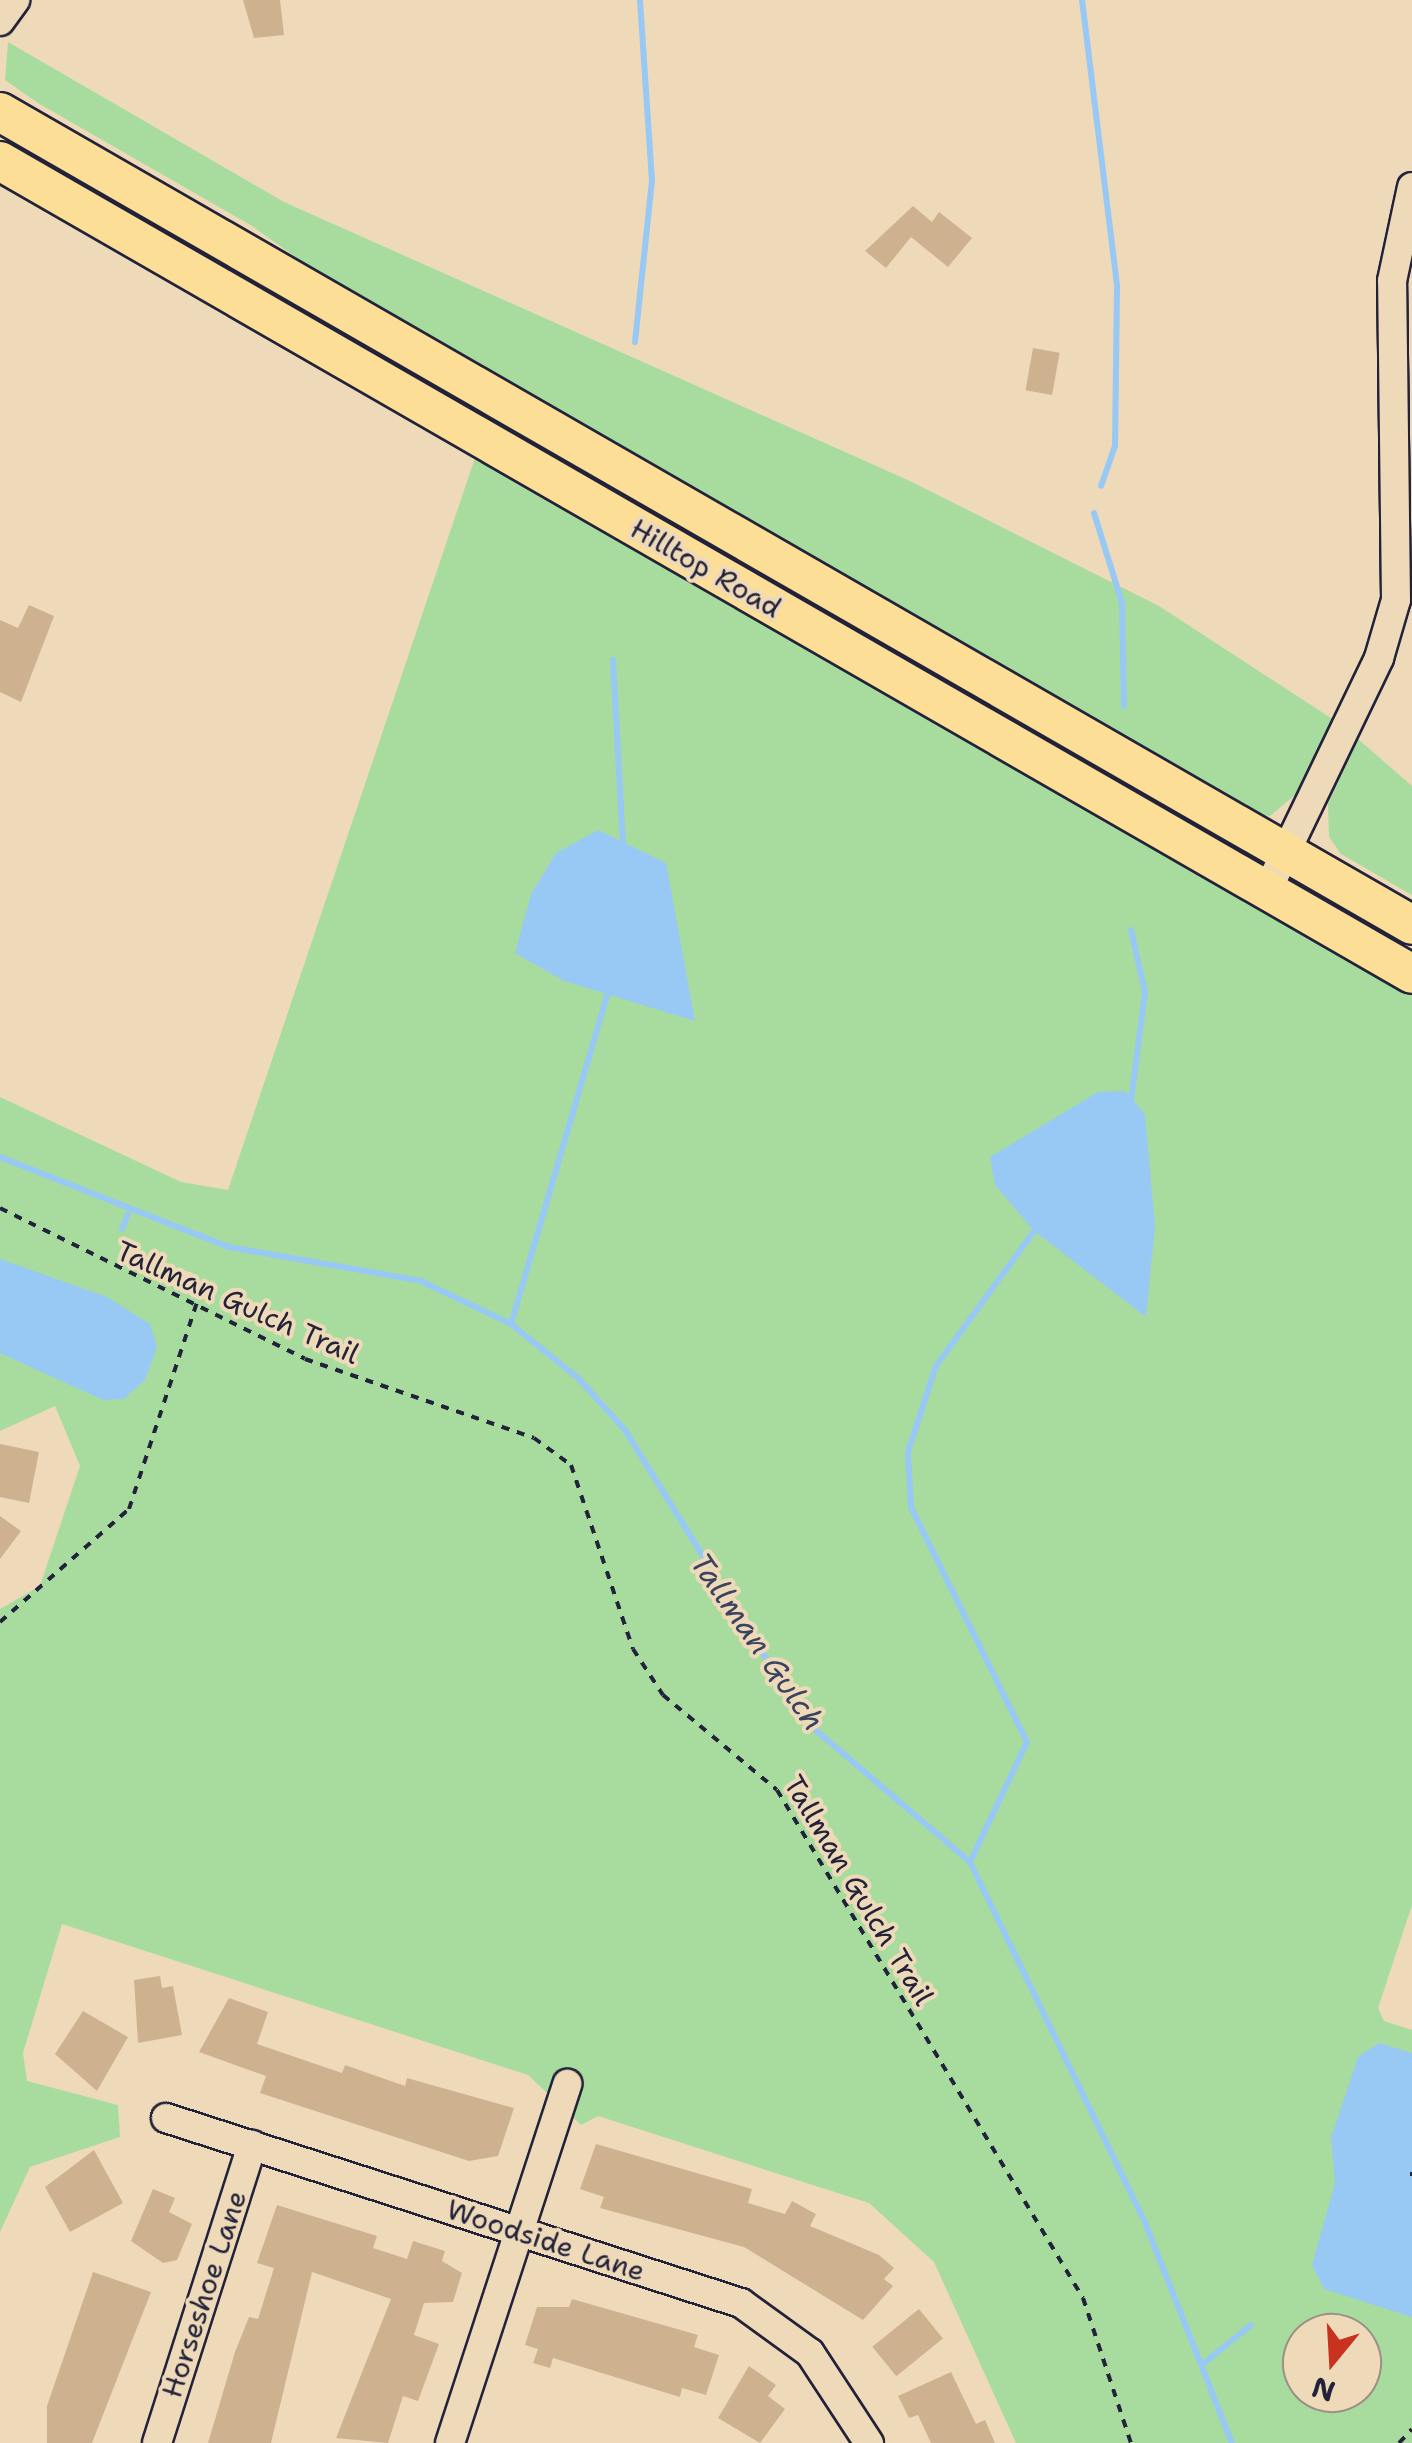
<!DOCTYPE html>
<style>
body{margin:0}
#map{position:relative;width:1412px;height:2443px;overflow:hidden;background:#eedab8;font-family:"Shantell Sans",sans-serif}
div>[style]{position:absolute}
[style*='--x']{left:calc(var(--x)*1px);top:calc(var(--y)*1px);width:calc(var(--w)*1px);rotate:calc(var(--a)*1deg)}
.green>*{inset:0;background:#a8dc9f}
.water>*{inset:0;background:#98c8f4}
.stream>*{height:6px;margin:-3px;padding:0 3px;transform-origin:3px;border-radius:3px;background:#98c8f4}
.building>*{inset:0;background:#ceb290;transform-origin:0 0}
.path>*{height:4px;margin-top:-2px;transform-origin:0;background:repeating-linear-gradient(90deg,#22223b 0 8px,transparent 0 16px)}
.roads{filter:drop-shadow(2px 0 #22223b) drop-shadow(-2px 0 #22223b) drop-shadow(0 2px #22223b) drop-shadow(0 -2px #22223b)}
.minor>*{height:28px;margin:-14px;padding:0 14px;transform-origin:14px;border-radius:14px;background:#eedab8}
.major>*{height:38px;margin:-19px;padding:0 19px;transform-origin:19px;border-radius:19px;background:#fcde96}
span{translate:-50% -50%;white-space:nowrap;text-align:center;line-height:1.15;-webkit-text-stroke:8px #eedab8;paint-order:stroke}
.street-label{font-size:28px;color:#22223b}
.water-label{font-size:30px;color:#3a4360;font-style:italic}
.north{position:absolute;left:1282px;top:2313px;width:100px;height:100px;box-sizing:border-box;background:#eedab8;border:2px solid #9c9086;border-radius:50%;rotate:198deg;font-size:28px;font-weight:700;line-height:40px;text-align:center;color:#22223b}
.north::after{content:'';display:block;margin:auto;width:35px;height:45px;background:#c8321e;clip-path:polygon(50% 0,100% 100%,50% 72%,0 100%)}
</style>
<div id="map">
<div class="green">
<i style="clip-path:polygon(8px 42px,284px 202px,910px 481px,1159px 606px,1337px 722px,1307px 785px,1270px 816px,1244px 813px,356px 300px,252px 226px,38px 103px,5px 80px)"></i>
<i style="clip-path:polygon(evenodd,477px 452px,1412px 991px,1412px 1905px,1378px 2008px,1384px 2021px,1412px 2030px,1412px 2443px,1016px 2443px,934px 2262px,869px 2203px,598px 2116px,581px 2125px,528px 2075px,62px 1924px,23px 2053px,27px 2081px,118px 2105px,120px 2137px,30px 2167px,0 2232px,0 1609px,40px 1586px,80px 1466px,55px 1406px,0 1431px,0 1097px,181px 1182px,228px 1190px,477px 452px,1302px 2333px,1362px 2333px,1362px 2393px,1302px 2393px,1302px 2333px)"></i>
<i style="clip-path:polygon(1358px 739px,1412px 786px,1412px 895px,1341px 854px,1329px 837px,1328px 804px)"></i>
</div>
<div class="water">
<i style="clip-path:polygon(598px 830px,666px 863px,695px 1021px,564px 981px,515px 953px,531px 894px,556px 853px)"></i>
<i style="clip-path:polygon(1125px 1091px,1145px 1114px,1155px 1226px,1146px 1317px,1033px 1230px,995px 1185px,990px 1157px,1098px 1092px)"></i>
<i style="clip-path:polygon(0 1259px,107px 1297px,150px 1324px,157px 1347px,145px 1380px,124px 1399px,103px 1400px,0 1353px)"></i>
<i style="clip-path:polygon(1379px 2043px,1412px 2053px,1412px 2317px,1324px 2289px,1312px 2265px,1335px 2183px,1331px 2138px,1358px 2057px)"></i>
</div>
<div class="stream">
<i style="--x:1082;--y:0;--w:288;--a:83"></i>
<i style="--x:1117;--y:286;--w:160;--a:90.7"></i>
<i style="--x:1115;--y:446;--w:42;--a:109.3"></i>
<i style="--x:635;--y:342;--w:162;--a:-84"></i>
<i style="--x:652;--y:181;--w:181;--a:-93.8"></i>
<i style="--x:1094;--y:513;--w:94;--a:72.7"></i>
<i style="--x:1122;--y:603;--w:103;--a:88.9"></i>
<i style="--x:613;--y:660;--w:183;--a:86.9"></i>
<i style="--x:1131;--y:930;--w:64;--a:77.3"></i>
<i style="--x:1145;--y:992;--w:110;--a:97.3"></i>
<i style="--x:0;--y:1157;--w:246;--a:21.5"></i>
<i style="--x:229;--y:1247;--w:195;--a:10"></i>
<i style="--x:421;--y:1281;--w:100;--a:25.5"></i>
<i style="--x:511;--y:1324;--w:86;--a:38.9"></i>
<i style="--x:578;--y:1378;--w:70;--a:47.9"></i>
<i style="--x:625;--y:1430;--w:342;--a:58.3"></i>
<i style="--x:805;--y:1721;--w:217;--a:40.5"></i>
<i style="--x:970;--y:1862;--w:403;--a:64.1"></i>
<i style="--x:1146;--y:2225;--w:234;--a:68.5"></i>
<i style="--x:122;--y:1229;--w:16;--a:-68"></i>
<i style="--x:511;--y:1324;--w:349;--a:-73.7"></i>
<i style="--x:970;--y:1862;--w:133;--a:-64.6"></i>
<i style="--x:1027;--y:1742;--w:262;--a:-116.3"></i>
<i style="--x:911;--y:1507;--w:55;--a:-93.1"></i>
<i style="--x:908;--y:1452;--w:90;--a:-72"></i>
<i style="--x:936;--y:1366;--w:172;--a:-54"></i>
<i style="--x:1204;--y:2363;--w:60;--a:-39"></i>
</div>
<div class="building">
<i style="clip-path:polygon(243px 0,280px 0,284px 35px,254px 38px)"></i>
<i style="clip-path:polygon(913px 206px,932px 222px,939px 212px,972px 238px,948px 267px,911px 237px,886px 268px,865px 251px)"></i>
<i style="left:1033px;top:348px;width:27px;height:43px;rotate:10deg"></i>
<i style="clip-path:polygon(29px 605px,54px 616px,21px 702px,0 692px,0 620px,18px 628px)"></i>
<i style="clip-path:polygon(0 1444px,39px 1452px,29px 1503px,0 1497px)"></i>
<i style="clip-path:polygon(0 1516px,21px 1531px,0 1559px)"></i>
<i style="clip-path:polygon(160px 1976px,162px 1988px,173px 1986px,182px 2035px,138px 2043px,134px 1980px)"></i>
<i style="clip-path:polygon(229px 1998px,268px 2012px,257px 2044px,342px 2073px,345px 2065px,405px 2086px,407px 2078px,514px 2108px,498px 2156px,469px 2161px,260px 2093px,266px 2076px,199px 2052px)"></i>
<i style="clip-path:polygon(83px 2011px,128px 2037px,97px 2091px,55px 2054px)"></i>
<i style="clip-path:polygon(596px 2144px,752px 2189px,748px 2203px,785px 2214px,792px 2201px,816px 2214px,810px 2226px,879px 2255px,894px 2268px,884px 2279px,893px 2286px,863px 2320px,744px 2247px,600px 2208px,604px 2197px,580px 2189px)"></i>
<i style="clip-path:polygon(94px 2150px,123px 2203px,70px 2232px,45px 2187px)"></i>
<i style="clip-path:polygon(153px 2189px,175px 2198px,169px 2212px,192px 2224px,177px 2260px,163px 2263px,131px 2241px)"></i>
<i style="clip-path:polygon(277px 2205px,377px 2236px,373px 2248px,407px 2259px,413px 2241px,445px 2251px,442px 2261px,462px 2273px,453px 2302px,424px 2303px,414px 2335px,439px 2344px,418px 2401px,403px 2396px,388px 2443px,336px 2438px,391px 2299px,312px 2272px,271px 2443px,208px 2443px,235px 2352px,249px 2317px,258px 2319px,274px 2268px,257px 2263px)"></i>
<i style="clip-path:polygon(93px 2272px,151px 2292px,92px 2443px,47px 2443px,47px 2406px)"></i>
<i style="clip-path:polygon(572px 2299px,698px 2335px,694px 2347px,719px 2355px,706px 2395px,682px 2388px,680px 2397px,553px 2358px,550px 2368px,533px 2363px,538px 2349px,525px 2345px,537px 2307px,569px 2307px)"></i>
<i style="left:919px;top:2309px;width:38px;height:60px;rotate:51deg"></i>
<i style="clip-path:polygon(749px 2366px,776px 2385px,768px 2396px,785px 2409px,760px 2443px,718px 2418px)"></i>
<i style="clip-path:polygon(951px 2372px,976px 2424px,985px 2420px,995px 2443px,931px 2443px,918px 2415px,909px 2418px,898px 2396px)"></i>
</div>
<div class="path">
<i style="--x:0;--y:1208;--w:340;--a:26.3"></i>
<i style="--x:305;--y:1359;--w:242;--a:19"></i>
<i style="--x:534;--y:1438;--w:46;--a:36.1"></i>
<i style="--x:571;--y:1465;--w:194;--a:71.4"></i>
<i style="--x:633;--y:1649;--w:55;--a:56.9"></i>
<i style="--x:663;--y:1695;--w:148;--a:39.8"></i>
<i style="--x:777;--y:1790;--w:593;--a:58.94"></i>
<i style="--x:1083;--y:2298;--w:153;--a:71.7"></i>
<i style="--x:0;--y:1622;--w:171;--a:-41.2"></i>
<i style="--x:129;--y:1509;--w:218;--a:-71.8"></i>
<i style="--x:1410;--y:2174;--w:2;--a:0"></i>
<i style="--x:1399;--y:2443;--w:19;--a:-47"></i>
</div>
<div class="roads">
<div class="minor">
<i style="--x:0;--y:21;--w:26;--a:-54"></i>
<i style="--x:1267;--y:891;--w:259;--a:-64.3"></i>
<i style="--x:1379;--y:658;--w:60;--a:-73.7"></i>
<i style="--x:1396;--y:600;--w:319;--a:-90.7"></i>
<i style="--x:1392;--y:281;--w:96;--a:-78"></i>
<i style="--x:166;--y:2118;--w:604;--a:17.84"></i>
<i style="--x:741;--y:2303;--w:85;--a:35.9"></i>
<i style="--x:810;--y:2353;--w:108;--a:56.8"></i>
<i style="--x:157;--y:2443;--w:313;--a:-72.3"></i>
<i style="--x:450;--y:2443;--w:378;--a:-71.9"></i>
</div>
<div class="major">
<i style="--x:0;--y:112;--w:1629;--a:29.93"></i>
<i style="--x:0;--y:161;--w:1629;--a:29.93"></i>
</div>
</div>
<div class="street-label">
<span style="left:706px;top:568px;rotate:30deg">Hilltop Road</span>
<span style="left:238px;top:1302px;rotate:24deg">Tallman Gulch Trail</span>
<span style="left:859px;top:1890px;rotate:59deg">Tallman Gulch Trail</span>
<span style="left:546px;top:2240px;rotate:18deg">Woodside Lane</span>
<span style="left:204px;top:2294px;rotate:-72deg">Horseshoe Lane</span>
</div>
<div class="water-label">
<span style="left:757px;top:1642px;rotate:55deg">Tallman Gulch</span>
</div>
<div class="north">N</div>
</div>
